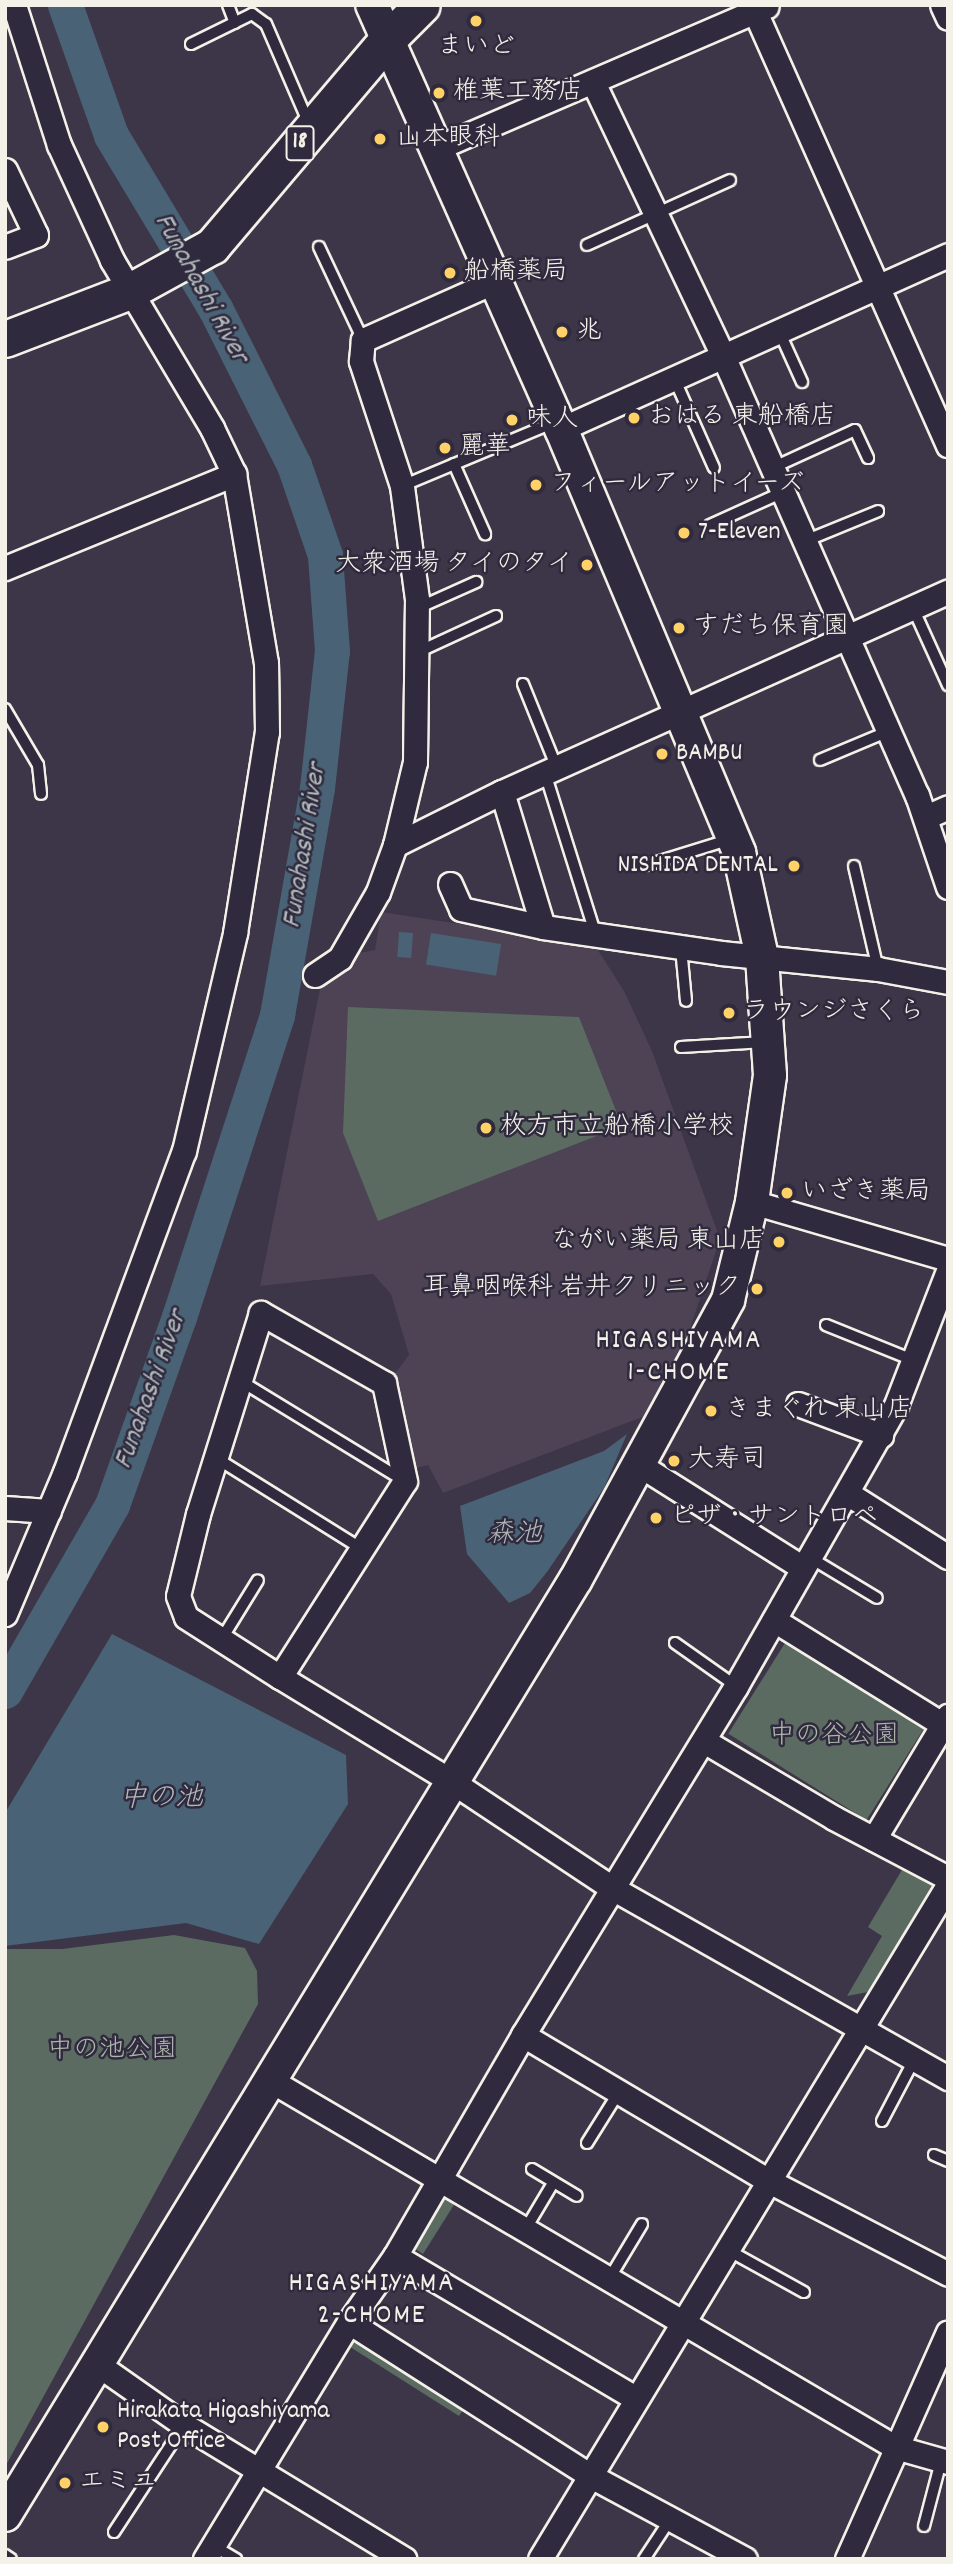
<!DOCTYPE html>
<meta charset="utf-8">
<style>
body{margin:0}
#map{position:relative;width:953px;height:2564px;overflow:hidden;background:#3d3548;font-family:Dekko,"Klee One",sans-serif}
div>[style]{position:absolute}
[style*='--x']{left:calc(var(--x)*1px);top:calc(var(--y)*1px);width:calc(var(--w)*1px);rotate:calc(var(--a)*1deg)}
.built>*{inset:0;background:#4e4255}
.green>*{inset:0;background:#5b6b62;transform-origin:0 0}
.water>*{inset:0;background:#4a6275;transform-origin:0 0}
.river>*{height:35px;margin:-17.5px;padding:0 17.5px;transform-origin:17.5px;border-radius:17.5px;background:#4a6275}
.roads{filter:drop-shadow(2px 0 #f4f1e8) drop-shadow(-2px 0 #f4f1e8) drop-shadow(0 2px #f4f1e8) drop-shadow(0 -2px #f4f1e8)}
.lane>*{height:10px;margin:-5px;padding:0 5px;transform-origin:5px;border-radius:5px;background:#2f2a3d}
.street>*{height:23px;margin:-11.5px;padding:0 11.5px;transform-origin:11.5px;border-radius:11.5px;background:#2f2a3d}
.secondary>*{height:32px;margin:-16px;padding:0 16px;transform-origin:16px;border-radius:16px;background:#2f2a3d}
.primary>*{height:35px;margin:-17.5px;padding:0 17.5px;transform-origin:17.5px;border-radius:17.5px;background:#2f2a3d}
.dots>*{width:19px;height:19px;translate:-50% -50%;box-sizing:border-box;border:4px solid #2f2a3d;border-radius:50%}
span{translate:-50% -50%;white-space:nowrap;text-align:center;line-height:1.15;-webkit-text-stroke:5px #2f2a3d;paint-order:stroke}
.shield-label span{padding:2px 5px;background:#2f2a3d;border:2px solid;border-radius:5px;-webkit-text-stroke-width:0}
.shield-label{font-size:24px;color:#f4f1e8;font-weight:700}
.poi-label{font-size:26px;color:#f4f1e8}
.left{translate:0 -50%;text-align:left}
.right{translate:-100% -50%;text-align:right}
.park-label{font-size:26px;color:#afb5ac}
.water-label{font-size:28px;color:#b0b8ba;font-style:italic}
.neighbourhood-label{font-size:28px;color:#f4f1e8;letter-spacing:2px}
.frame{position:absolute;inset:0;border:7px solid #f4f1e8;pointer-events:none}
</style>
<div id="map">
<div class="built">
<i style="clip-path:polygon(381px 912px,594px 944px,624px 991px,652px 1051px,720px 1239px,688px 1335px,645px 1416px,443px 1493px,428px 1465px,416px 1468px,391px 1379px,409px 1355px,391px 1294px,373px 1274px,260px 1286px,322px 979px,353px 954px,375px 950px)"></i>
</div>
<div class="green">
<i style="clip-path:polygon(348px 1007px,579px 1017px,622px 1126px,378px 1221px,343px 1133px)"></i>
<i style="left:785px;top:1643px;width:163px;height:107px;rotate:32deg"></i>
<i style="clip-path:polygon(906px 1863px,935px 1880px,868px 1992px,847px 1996px,882px 1936px,868px 1927px)"></i>
<i style="clip-path:polygon(174px 1935px,245px 1948px,257px 1971px,258px 2004px,5px 2467px,5px 1949px,62px 1949px)"></i>
<i style="clip-path:polygon(446px 2198px,457px 2200px,423px 2254px,406px 2243px,431px 2203px)"></i>
<i style="clip-path:polygon(360px 2341px,468px 2402px,459px 2416px,347px 2345px)"></i>
</div>
<div class="water">
<i style="left:399px;top:932px;width:14px;height:25px;rotate:4deg"></i>
<i style="left:431px;top:933px;width:71px;height:32px;rotate:9deg"></i>
<i style="clip-path:polygon(627px 1434px,604px 1488px,547px 1572px,530px 1593px,509px 1603px,467px 1554px,460px 1506px,604px 1451px)"></i>
<i style="clip-path:polygon(112px 1634px,346px 1755px,348px 1804px,259px 1944px,186px 1923px,5px 1946px,5px 1813px)"></i>
</div>
<div class="river">
<i style="--x:5;--y:1691;--w:215;--a:-60.1"></i>
<i style="--x:112;--y:1505;--w:200;--a:-70.4"></i>
<i style="--x:179;--y:1317;--w:318;--a:-72"></i>
<i style="--x:277;--y:1015;--w:230;--a:-80"></i>
<i style="--x:317;--y:788;--w:138;--a:-83.8"></i>
<i style="--x:332;--y:651;--w:96;--a:-94.2"></i>
<i style="--x:325;--y:555;--w:95;--a:-109"></i>
<i style="--x:294;--y:465;--w:174;--a:-116.7"></i>
<i style="--x:216;--y:310;--w:204;--a:-121"></i>
<i style="--x:111;--y:135;--w:138;--a:-109.5"></i>
</div>
<div class="roads">
<div class="lane">
<i style="--x:228;--y:5;--w:19;--a:69"></i>
<i style="--x:191;--y:44;--w:68;--a:-26.2"></i>
<i style="--x:252;--y:14;--w:17;--a:36"></i>
<i style="--x:266;--y:24;--w:109;--a:66.7"></i>
<i style="--x:587;--y:245;--w:157;--a:-24.4"></i>
<i style="--x:319;--y:247;--w:103;--a:64.7"></i>
<i style="--x:779;--y:331;--w:56;--a:65.7"></i>
<i style="--x:674;--y:378;--w:98;--a:66"></i>
<i style="--x:454;--y:464;--w:77;--a:66.1"></i>
<i style="--x:772;--y:468;--w:91;--a:-24.6"></i>
<i style="--x:855;--y:430;--w:31;--a:65"></i>
<i style="--x:402;--y:486;--w:166;--a:-22.7"></i>
<i style="--x:710;--y:525;--w:80;--a:-24.3"></i>
<i style="--x:805;--y:541;--w:79;--a:-22.3"></i>
<i style="--x:418;--y:608;--w:64;--a:-24.1"></i>
<i style="--x:913;--y:608;--w:85;--a:65.6"></i>
<i style="--x:418;--y:652;--w:86;--a:-24.8"></i>
<i style="--x:523;--y:684;--w:91;--a:68"></i>
<i style="--x:5;--y:709;--w:65;--a:59.5"></i>
<i style="--x:38;--y:765;--w:29;--a:84"></i>
<i style="--x:820;--y:760;--w:75;--a:-22.8"></i>
<i style="--x:545;--y:773;--w:168;--a:72.6"></i>
<i style="--x:647;--y:865;--w:88;--a:-17.2"></i>
<i style="--x:854;--y:866;--w:106;--a:76.9"></i>
<i style="--x:681;--y:948;--w:53;--a:84.6"></i>
<i style="--x:681;--y:1047;--w:84;--a:-3.4"></i>
<i style="--x:826;--y:1325;--w:96;--a:22"></i>
<i style="--x:239;--y:1380;--w:192;--a:31.4"></i>
<i style="--x:216;--y:1458;--w:172;--a:31.9"></i>
<i style="--x:809;--y:1557;--w:79;--a:31.1"></i>
<i style="--x:221;--y:1640;--w:70;--a:-58.3"></i>
<i style="--x:675;--y:1643;--w:75;--a:35.2"></i>
<i style="--x:882;--y:2121;--w:69;--a:-62.3"></i>
<i style="--x:587;--y:2143;--w:60;--a:-57.9"></i>
<i style="--x:934;--y:2155;--w:15;--a:23"></i>
<i style="--x:532;--y:2169;--w:52;--a:31"></i>
<i style="--x:525;--y:2230;--w:55;--a:-59.2"></i>
<i style="--x:726;--y:2249;--w:89;--a:28.9"></i>
<i style="--x:609;--y:2279;--w:64;--a:-59"></i>
<i style="--x:924;--y:2526;--w:67;--a:-75.3"></i>
<i style="--x:114;--y:2532;--w:128;--a:-56.8"></i>
<i style="--x:214;--y:2546;--w:26;--a:31"></i>
<i style="--x:5;--y:2555;--w:7;--a:34"></i>
<i style="--x:644;--y:2559;--w:49;--a:-56.6"></i>
</div>
<div class="street">
<i style="--x:752;--y:5;--w:482;--a:66"></i>
<i style="--x:942;--y:5;--w:14;--a:65"></i>
<i style="--x:593;--y:82;--w:303;--a:64.6"></i>
<i style="--x:723;--y:356;--w:480;--a:66.2"></i>
<i style="--x:917;--y:795;--w:97;--a:71.4"></i>
<i style="--x:435;--y:149;--w:361;--a:-23.3"></i>
<i style="--x:5;--y:170;--w:72;--a:64.5"></i>
<i style="--x:36;--y:235;--w:33;--a:159"></i>
<i style="--x:561;--y:429;--w:424;--a:-24.2"></i>
<i style="--x:5;--y:568;--w:248;--a:-22.3"></i>
<i style="--x:502;--y:792;--w:141;--a:73.1"></i>
<i style="--x:926;--y:817;--w:24;--a:-24"></i>
<i style="--x:395;--y:845;--w:119;--a:-26.4"></i>
<i style="--x:502;--y:792;--w:489;--a:-24.2"></i>
<i style="--x:450;--y:884;--w:27;--a:66"></i>
<i style="--x:461;--y:909;--w:84;--a:12.4"></i>
<i style="--x:543;--y:927;--w:180;--a:8.3"></i>
<i style="--x:721;--y:953;--w:158;--a:5.8"></i>
<i style="--x:878;--y:969;--w:71;--a:10.5"></i>
<i style="--x:315;--y:975;--w:30;--a:-34"></i>
<i style="--x:340;--y:958;--w:76;--a:-60.1"></i>
<i style="--x:378;--y:892;--w:50;--a:-70.1"></i>
<i style="--x:395;--y:845;--w:85;--a:-76.5"></i>
<i style="--x:415;--y:762;--w:163;--a:-89.3"></i>
<i style="--x:417;--y:599;--w:114;--a:-97.6"></i>
<i style="--x:402;--y:486;--w:132;--a:-108.2"></i>
<i style="--x:361;--y:361;--w:21;--a:-85"></i>
<i style="--x:363;--y:340;--w:142;--a:-24"></i>
<i style="--x:752;--y:1202;--w:204;--a:16.2"></i>
<i style="--x:798;--y:1404;--w:89;--a:20.5"></i>
<i style="--x:638;--y:1464;--w:195;--a:32.2"></i>
<i style="--x:847;--y:1493;--w:120;--a:32.4"></i>
<i style="--x:5;--y:1508;--w:44;--a:3.9"></i>
<i style="--x:5;--y:1614;--w:154;--a:-67.1"></i>
<i style="--x:65;--y:1472;--w:342;--a:-69.7"></i>
<i style="--x:184;--y:1151;--w:224;--a:-76.8"></i>
<i style="--x:235;--y:933;--w:204;--a:-81"></i>
<i style="--x:267;--y:732;--w:69;--a:-90.8"></i>
<i style="--x:266;--y:663;--w:192;--a:-99.6"></i>
<i style="--x:234;--y:474;--w:51;--a:-115.6"></i>
<i style="--x:212;--y:428;--w:196;--a:-120.8"></i>
<i style="--x:112;--y:260;--w:127;--a:-114.7"></i>
<i style="--x:59;--y:145;--w:147;--a:-107.8"></i>
<i style="--x:774;--y:1620;--w:198;--a:31.8"></i>
<i style="--x:280;--y:1677;--w:232;--a:-57.5"></i>
<i style="--x:405;--y:1481;--w:100;--a:-102.1"></i>
<i style="--x:384;--y:1383;--w:142;--a:-150.4"></i>
<i style="--x:261;--y:1313;--w:211;--a:107.4"></i>
<i style="--x:198;--y:1514;--w:84;--a:103.7"></i>
<i style="--x:178;--y:1596;--w:22;--a:69"></i>
<i style="--x:186;--y:1617;--w:112;--a:32.6"></i>
<i style="--x:280;--y:1677;--w:200;--a:31.3"></i>
<i style="--x:451;--y:1781;--w:193;--a:33.6"></i>
<i style="--x:612;--y:1888;--w:386;--a:29.5"></i>
<i style="--x:704;--y:1741;--w:151;--a:30.6"></i>
<i style="--x:834;--y:1818;--w:129;--a:27.8"></i>
<i style="--x:874;--y:1839;--w:144;--a:-59"></i>
<i style="--x:523;--y:2035;--w:284;--a:30.7"></i>
<i style="--x:767;--y:2180;--w:204;--a:27.4"></i>
<i style="--x:270;--y:2080;--w:725;--a:30.42"></i>
<i style="--x:895;--y:2447;--w:55;--a:15.8"></i>
<i style="--x:395;--y:2256;--w:279;--a:30.6"></i>
<i style="--x:349;--y:2322;--w:285;--a:32.5"></i>
<i style="--x:589;--y:2475;--w:177;--a:28.3"></i>
<i style="--x:97;--y:2364;--w:106;--a:35"></i>
<i style="--x:184;--y:2425;--w:258;--a:31.3"></i>
<i style="--x:205;--y:2559;--w:277;--a:-58.7"></i>
<i style="--x:349;--y:2322;--w:80;--a:-55.1"></i>
<i style="--x:395;--y:2256;--w:255;--a:-59.9"></i>
<i style="--x:523;--y:2035;--w:409;--a:-58.6"></i>
<i style="--x:736;--y:1686;--w:323;--a:-60.3"></i>
<i style="--x:896;--y:1405;--w:144;--a:-68.8"></i>
<i style="--x:540;--y:2559;--w:788;--a:-58.81"></i>
<i style="--x:847;--y:2559;--w:248;--a:-66"></i>
</div>
<div class="secondary">
<i style="--x:5;--y:2515;--w:1096;--a:-58.62"></i>
<i style="--x:576;--y:1579;--w:318;--a:-61.4"></i>
<i style="--x:728;--y:1300;--w:101;--a:-76.2"></i>
<i style="--x:752;--y:1202;--w:128;--a:-81.9"></i>
<i style="--x:770;--y:1075;--w:118;--a:-93.9"></i>
<i style="--x:762;--y:957;--w:107;--a:-102.4"></i>
<i style="--x:739;--y:852;--w:459;--a:-112.8"></i>
<i style="--x:561;--y:429;--w:464;--a:-114"></i>
</div>
<div class="primary">
<i style="--x:5;--y:339;--w:134;--a:-21"></i>
<i style="--x:130;--y:291;--w:94;--a:-28.8"></i>
<i style="--x:212;--y:246;--w:270;--a:-49.7"></i>
<i style="--x:387;--y:40;--w:49;--a:-45"></i>
</div>
</div>
<div class="dots">
<i style="left:476px;top:21px;background:#ffd166"></i>
<i style="left:439px;top:93px;background:#ffd166"></i>
<i style="left:380px;top:139px;background:#ffd166"></i>
<i style="left:450px;top:273px;background:#ffd166"></i>
<i style="left:562px;top:332px;background:#ffd166"></i>
<i style="left:634px;top:418px;background:#ffd166"></i>
<i style="left:512px;top:420px;background:#ffd166"></i>
<i style="left:445px;top:448px;background:#ffd166"></i>
<i style="left:536px;top:485px;background:#ffd166"></i>
<i style="left:684px;top:533px;background:#ffd166"></i>
<i style="left:587px;top:565px;background:#ffd166"></i>
<i style="left:679px;top:628px;background:#ffd166"></i>
<i style="left:662px;top:754px;background:#ffd166"></i>
<i style="left:794px;top:866px;background:#ffd166"></i>
<i style="left:729px;top:1013px;background:#ffd166"></i>
<i style="left:486px;top:1128px;background:#ffd166"></i>
<i style="left:787px;top:1193px;background:#ffd166"></i>
<i style="left:779px;top:1242px;background:#ffd166"></i>
<i style="left:757px;top:1289px;background:#ffd166"></i>
<i style="left:711px;top:1411px;background:#ffd166"></i>
<i style="left:674px;top:1461px;background:#ffd166"></i>
<i style="left:656px;top:1518px;background:#ffd166"></i>
<i style="left:103px;top:2427px;background:#ffd166"></i>
<i style="left:65px;top:2483px;background:#ffd166"></i>
</div>
<div class="shield-label">
<span style="left:300px;top:143px">18</span>
</div>
<div class="poi-label">
<span style="left:476px;top:48px">まいど</span>
<span class="left" style="left:453px;top:93px">椎葉工務店</span>
<span class="left" style="left:396px;top:139px">山本眼科</span>
<span class="left" style="left:464px;top:273px">船橋薬局</span>
<span class="left" style="left:576px;top:332px">兆</span>
<span class="left" style="left:648px;top:418px">おはる 東船橋店</span>
<span class="left" style="left:526px;top:420px">味人</span>
<span class="left" style="left:459px;top:448px">麗華</span>
<span class="left" style="left:550px;top:485px">フィールアットイーズ</span>
<span class="left" style="left:698px;top:533px">7-Eleven</span>
<span class="right" style="left:573px;top:565px">大衆酒場 タイのタイ</span>
<span class="left" style="left:693px;top:628px">すだち保育園</span>
<span class="left" style="left:676px;top:754px">BAMBU</span>
<span class="right" style="left:778px;top:866px">NISHIDA DENTAL</span>
<span class="left" style="left:743px;top:1013px">ラウンジさくら</span>
<span class="left" style="left:500px;top:1128px">枚方市立船橋小学校</span>
<span class="left" style="left:801px;top:1193px">いざき薬局</span>
<span class="right" style="left:765px;top:1242px">ながい薬局 東山店</span>
<span class="right" style="left:741px;top:1289px">耳鼻咽喉科 岩井クリニック</span>
<span class="left" style="left:725px;top:1411px">きまぐれ 東山店</span>
<span class="left" style="left:688px;top:1461px">大寿司</span>
<span class="left" style="left:670px;top:1518px">ピザ・サントロペ</span>
<span class="left" style="left:117px;top:2427px">Hirakata Higashiyama<br>Post Office</span>
<span class="left" style="left:79px;top:2483px">エミユ</span>
</div>
<div class="park-label">
<span style="left:834px;top:1737px">中の谷公園</span>
<span style="left:112px;top:2051px">中の池公園</span>
</div>
<div class="water-label">
<span style="left:200px;top:289px;rotate:61deg">Funahashi River</span>
<span style="left:306px;top:846px;rotate:-81deg">Funahashi River</span>
<span style="left:152px;top:1390px;rotate:-70deg">Funahashi River</span>
<span style="left:514px;top:1536px">森池</span>
<span style="left:161px;top:1800px">中の池</span>
</div>
<div class="neighbourhood-label">
<span style="left:679px;top:1358px">HIGASHIYAMA<br>1-CHOME</span>
<span style="left:372px;top:2301px">HIGASHIYAMA<br>2-CHOME</span>
</div>
<div class="frame"></div>
</div>
